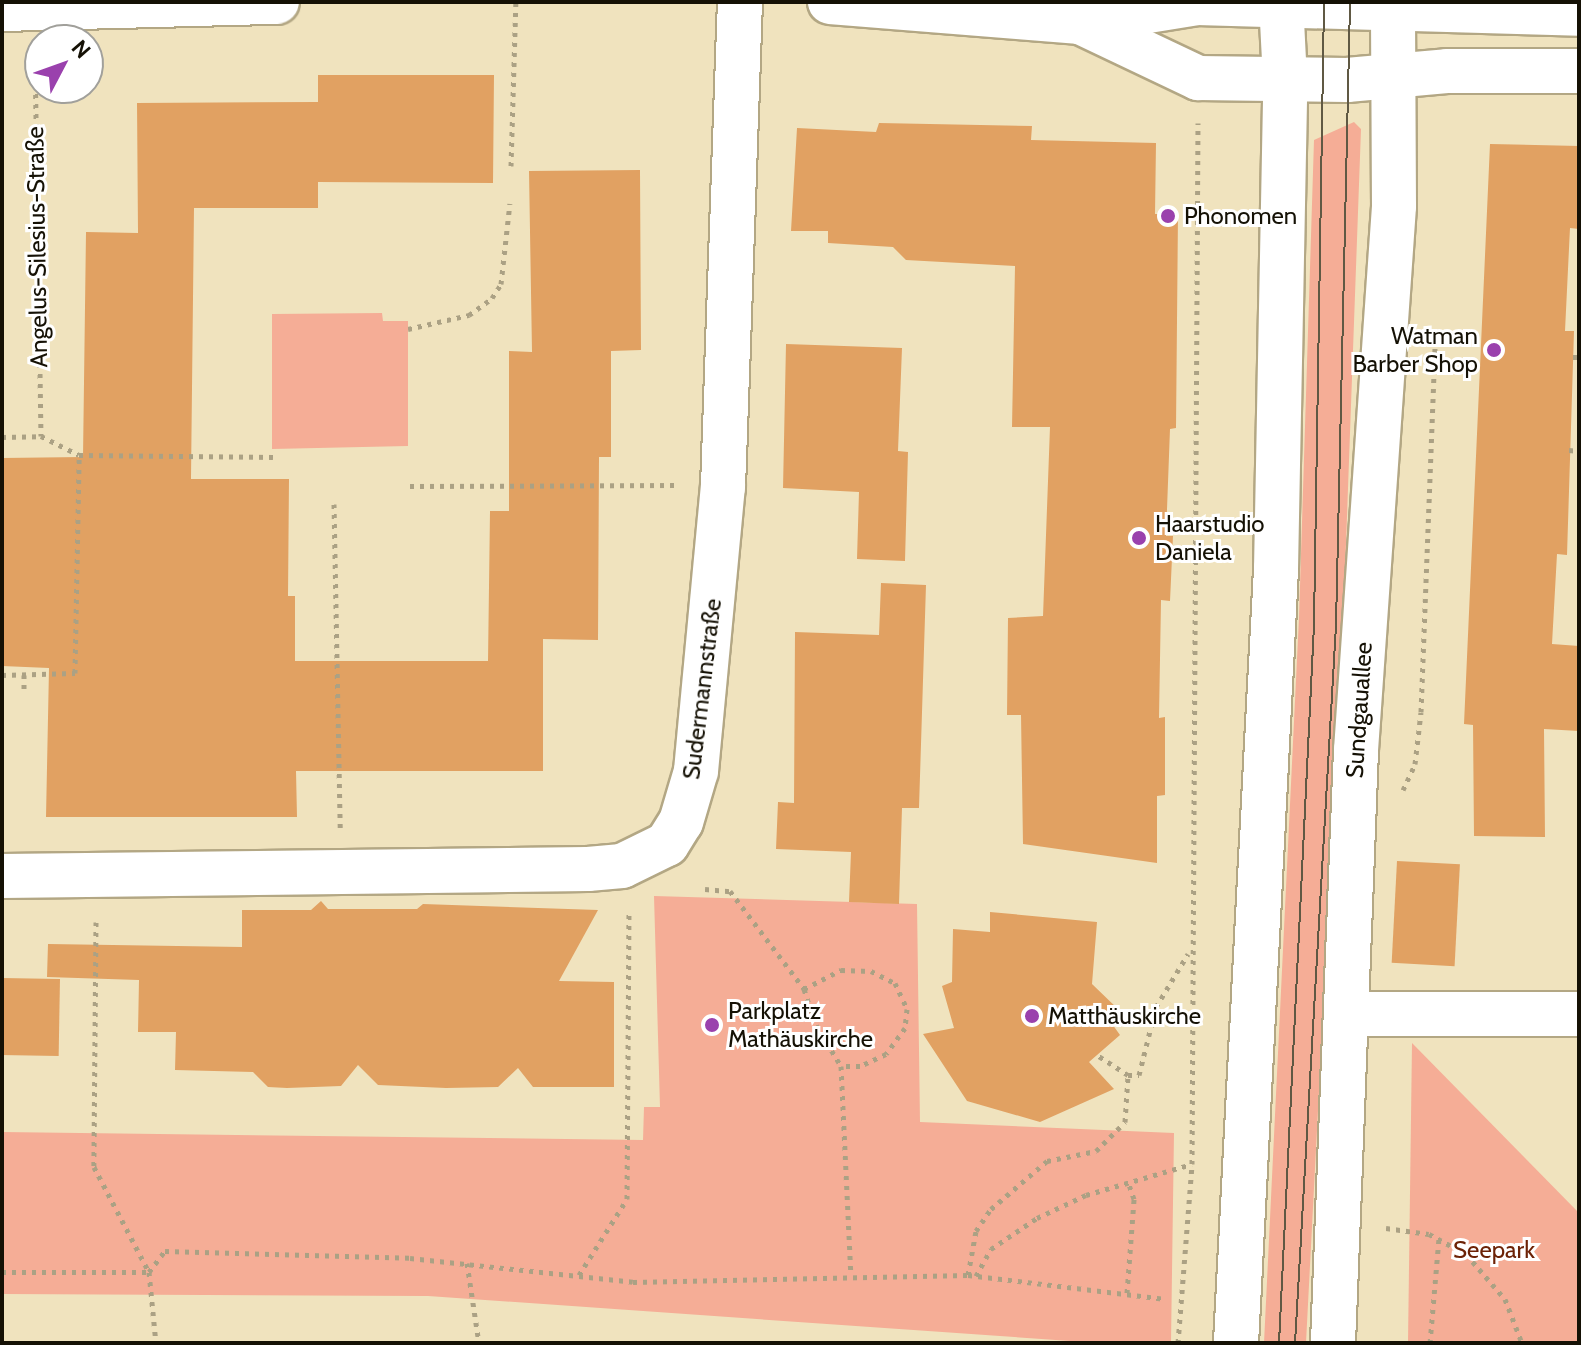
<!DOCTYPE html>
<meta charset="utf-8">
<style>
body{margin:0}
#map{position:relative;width:1581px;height:1345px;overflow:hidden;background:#f0e3be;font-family:Cabin,sans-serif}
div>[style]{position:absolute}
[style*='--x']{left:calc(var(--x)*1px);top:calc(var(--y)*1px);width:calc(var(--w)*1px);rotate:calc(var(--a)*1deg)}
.green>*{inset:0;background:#f5ad96}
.building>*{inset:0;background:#e1a162;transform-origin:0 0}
.path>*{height:5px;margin-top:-2.5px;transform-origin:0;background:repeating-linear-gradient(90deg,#aba184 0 4px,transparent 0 10px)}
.roads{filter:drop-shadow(2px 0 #b3a784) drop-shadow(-2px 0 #b3a784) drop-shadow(0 2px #b3a784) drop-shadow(0 -2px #b3a784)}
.minor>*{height:44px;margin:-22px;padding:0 22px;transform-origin:22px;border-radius:22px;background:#fff}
.tertiary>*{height:44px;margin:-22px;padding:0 22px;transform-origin:22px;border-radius:22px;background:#fff}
.tram>*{height:2px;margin:-1px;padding:0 1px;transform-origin:1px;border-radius:1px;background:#605944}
.dots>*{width:22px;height:22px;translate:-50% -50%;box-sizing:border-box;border:4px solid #fff;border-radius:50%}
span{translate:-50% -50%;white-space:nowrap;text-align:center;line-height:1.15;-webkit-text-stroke:6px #fff;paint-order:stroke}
.poi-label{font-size:24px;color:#151105}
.left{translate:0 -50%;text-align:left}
.right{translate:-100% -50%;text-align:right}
.street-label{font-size:24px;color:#151105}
.park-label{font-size:24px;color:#6c2206}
.frame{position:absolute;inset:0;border:4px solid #151105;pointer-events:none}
.north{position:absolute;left:24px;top:24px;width:80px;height:80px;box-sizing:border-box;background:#fff;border:2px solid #a1a09b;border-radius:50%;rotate:49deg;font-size:22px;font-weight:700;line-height:32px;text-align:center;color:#151105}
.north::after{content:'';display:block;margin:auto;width:28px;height:36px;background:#9a41ad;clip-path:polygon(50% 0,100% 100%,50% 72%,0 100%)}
</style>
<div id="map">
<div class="green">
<i style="clip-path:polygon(1354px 122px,1361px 129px,1343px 627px,1306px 1343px,1264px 1343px,1299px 618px,1314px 140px)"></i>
<i style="clip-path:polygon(382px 313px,383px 321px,408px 321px,408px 446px,272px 449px,272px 314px)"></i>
<i style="clip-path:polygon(654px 896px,917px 904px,920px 1122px,1174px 1133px,1171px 1343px,1099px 1343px,428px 1296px,2px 1294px,2px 1132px,643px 1140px,644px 1107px,660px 1107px)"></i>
<i style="clip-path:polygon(1412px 1043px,1579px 1213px,1579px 1343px,1408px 1343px)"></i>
</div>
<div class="building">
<i style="clip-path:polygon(318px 75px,494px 75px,493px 183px,318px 182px,318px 208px,194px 208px,191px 479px,289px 479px,288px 596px,295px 596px,295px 661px,488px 661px,490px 511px,509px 511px,509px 351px,532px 352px,529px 171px,640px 170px,641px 350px,611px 351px,611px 457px,599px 457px,598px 640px,543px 639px,543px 771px,296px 771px,297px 817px,46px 817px,49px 668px,2px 666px,2px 458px,83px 457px,86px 232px,138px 233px,137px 103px,318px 102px)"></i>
<i style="clip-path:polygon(879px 123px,1032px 126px,1031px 140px,1156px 143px,1155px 214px,1178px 214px,1176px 428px,1170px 429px,1166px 536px,1173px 536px,1170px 601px,1161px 600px,1159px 718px,1165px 717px,1165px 795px,1157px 796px,1157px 863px,1023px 844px,1021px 715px,1007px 715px,1008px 618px,1043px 616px,1050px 427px,1012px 427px,1015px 266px,906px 260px,893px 247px,828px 243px,828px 231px,791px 231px,797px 128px,876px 132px)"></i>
<i style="clip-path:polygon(1490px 144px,1579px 146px,1579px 229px,1570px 228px,1565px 331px,1574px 331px,1567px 555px,1557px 554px,1552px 644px,1579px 646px,1579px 731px,1544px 729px,1545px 837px,1474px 836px,1473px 725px,1464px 724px)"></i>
<i style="clip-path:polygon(786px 344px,902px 348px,898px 451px,908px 452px,905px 561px,857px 559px,859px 492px,783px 488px)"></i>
<i style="clip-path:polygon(881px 583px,926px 585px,919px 808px,902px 808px,899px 904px,849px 902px,851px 852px,776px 849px,778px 802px,794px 803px,795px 632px,879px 635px)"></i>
<i style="left:1397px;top:861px;width:63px;height:102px;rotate:3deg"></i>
<i style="clip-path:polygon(321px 901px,328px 909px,417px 909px,423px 904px,598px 910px,559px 981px,614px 982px,614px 1087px,533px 1087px,518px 1068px,498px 1087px,446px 1088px,378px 1085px,358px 1065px,341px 1086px,287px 1088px,268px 1087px,253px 1072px,175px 1070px,176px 1032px,138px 1032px,139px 980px,47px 977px,48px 944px,242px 947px,242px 910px,311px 910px)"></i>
<i style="clip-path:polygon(990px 912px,1097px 922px,1092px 984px,1120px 1011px,1110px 1021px,1120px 1035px,1089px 1062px,1114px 1089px,1040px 1122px,967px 1101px,923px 1034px,954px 1028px,942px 986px,952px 982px,953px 929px,990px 932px)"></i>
<i style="left:2px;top:978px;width:58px;height:77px;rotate:1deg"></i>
</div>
<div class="path">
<i style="--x:35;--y:54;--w:382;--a:89.1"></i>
<i style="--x:511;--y:166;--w:164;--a:-88.3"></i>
<i style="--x:408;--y:329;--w:63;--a:-12.9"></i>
<i style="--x:469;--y:315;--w:29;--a:-36"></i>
<i style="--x:492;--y:298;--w:17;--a:-57"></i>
<i style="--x:501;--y:284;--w:81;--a:-83.7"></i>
<i style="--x:1573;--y:357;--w:6;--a:0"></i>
<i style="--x:2;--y:437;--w:39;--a:-1"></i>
<i style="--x:41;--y:436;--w:42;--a:26.6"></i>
<i style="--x:79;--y:455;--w:194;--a:0.6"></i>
<i style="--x:1569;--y:450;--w:10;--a:6"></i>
<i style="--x:410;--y:486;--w:268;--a:-0.2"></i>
<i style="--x:334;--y:504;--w:324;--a:88.9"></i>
<i style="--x:2;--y:675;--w:73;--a:-1.6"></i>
<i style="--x:75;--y:673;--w:218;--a:-88.9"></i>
<i style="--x:24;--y:675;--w:18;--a:90"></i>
<i style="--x:1403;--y:790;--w:29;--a:-65"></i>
<i style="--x:1415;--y:764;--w:52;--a:-83.4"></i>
<i style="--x:1421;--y:712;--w:385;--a:-87.8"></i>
<i style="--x:705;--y:889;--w:25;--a:5"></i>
<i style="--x:730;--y:891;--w:123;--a:52.9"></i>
<i style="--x:804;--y:989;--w:38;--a:72"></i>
<i style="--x:816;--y:1025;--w:48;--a:58.6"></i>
<i style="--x:841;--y:1066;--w:209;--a:87.3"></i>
<i style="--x:96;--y:922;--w:245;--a:90.5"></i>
<i style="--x:94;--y:1167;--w:119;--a:62.4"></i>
<i style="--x:149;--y:1272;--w:71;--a:84.4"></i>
<i style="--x:804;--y:989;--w:42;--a:-27.2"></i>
<i style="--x:841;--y:970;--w:30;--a:2"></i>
<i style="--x:871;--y:971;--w:27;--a:27"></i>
<i style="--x:895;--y:983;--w:29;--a:65"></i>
<i style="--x:907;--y:1009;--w:19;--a:96"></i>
<i style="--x:905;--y:1028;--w:32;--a:126"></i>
<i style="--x:886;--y:1054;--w:29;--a:155"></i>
<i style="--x:860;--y:1066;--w:19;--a:180"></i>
<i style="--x:1128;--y:1075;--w:11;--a:0"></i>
<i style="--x:1139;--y:1075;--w:70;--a:-76"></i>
<i style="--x:1156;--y:1007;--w:62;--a:-58.9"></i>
<i style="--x:1386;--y:1228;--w:43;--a:7.9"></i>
<i style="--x:1429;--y:1234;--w:42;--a:28.4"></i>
<i style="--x:1466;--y:1254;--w:60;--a:49.1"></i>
<i style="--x:1505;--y:1299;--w:47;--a:68.9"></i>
<i style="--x:467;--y:1263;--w:81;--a:81.5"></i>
<i style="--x:2;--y:1272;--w:147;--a:0"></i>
<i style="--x:149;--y:1272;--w:26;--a:-53"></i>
<i style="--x:165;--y:1251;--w:245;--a:1.6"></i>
<i style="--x:410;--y:1258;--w:224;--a:6.1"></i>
<i style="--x:633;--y:1282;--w:335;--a:-1.2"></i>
<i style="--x:968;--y:1275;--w:199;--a:6.9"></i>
<i style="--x:579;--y:1275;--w:90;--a:-57.7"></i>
<i style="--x:627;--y:1199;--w:287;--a:-89.6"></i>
<i style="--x:968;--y:1275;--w:45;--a:-79.7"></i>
<i style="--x:976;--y:1231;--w:27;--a:-56"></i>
<i style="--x:991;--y:1209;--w:74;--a:-40.6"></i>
<i style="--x:1047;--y:1161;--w:50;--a:-11.5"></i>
<i style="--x:1096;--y:1151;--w:41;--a:-45"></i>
<i style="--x:1125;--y:1122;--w:47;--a:-86.3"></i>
<i style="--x:1128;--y:1075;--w:37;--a:-147"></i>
<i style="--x:976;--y:1276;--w:31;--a:-61"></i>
<i style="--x:991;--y:1249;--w:55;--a:-34"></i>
<i style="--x:1037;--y:1218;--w:54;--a:-25.1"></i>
<i style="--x:1086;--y:1195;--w:110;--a:-16.3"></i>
<i style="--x:1127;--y:1293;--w:94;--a:-85.7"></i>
<i style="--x:1134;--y:1199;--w:18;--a:-109"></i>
<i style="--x:1178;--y:1343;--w:180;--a:-85.5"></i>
<i style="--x:1192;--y:1164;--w:1041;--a:-89.67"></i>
<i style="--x:1430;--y:1343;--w:104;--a:-85.1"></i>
</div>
<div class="roads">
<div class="minor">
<i style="--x:830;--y:2;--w:251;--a:4.6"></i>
<i style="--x:1080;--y:22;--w:119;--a:-9.2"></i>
<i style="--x:1197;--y:3;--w:382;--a:1.6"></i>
<i style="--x:2;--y:9;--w:275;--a:-1.5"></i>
<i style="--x:1080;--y:22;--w:131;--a:25.4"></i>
<i style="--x:1198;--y:78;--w:149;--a:0.8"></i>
<i style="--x:1347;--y:80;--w:100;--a:-5.1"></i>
<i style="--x:1447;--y:71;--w:132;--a:0"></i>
<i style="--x:2;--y:876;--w:586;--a:-0.68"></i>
<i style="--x:588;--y:869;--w:34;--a:-5"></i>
<i style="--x:622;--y:866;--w:50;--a:-26.1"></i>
<i style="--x:667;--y:844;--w:26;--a:-58"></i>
<i style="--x:681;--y:822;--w:53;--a:-73.6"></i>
<i style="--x:696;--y:771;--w:285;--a:-84.6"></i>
<i style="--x:723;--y:487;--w:485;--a:-88"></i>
<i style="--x:1347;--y:1014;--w:232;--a:0"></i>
</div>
<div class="tertiary">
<i style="--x:1236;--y:1343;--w:775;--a:-87.04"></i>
<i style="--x:1276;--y:569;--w:489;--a:-88.9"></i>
<i style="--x:1285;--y:80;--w:78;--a:-92.9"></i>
<i style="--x:1333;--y:1343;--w:593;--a:-87.78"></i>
<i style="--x:1356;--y:750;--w:545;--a:-86"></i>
<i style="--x:1394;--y:206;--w:204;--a:-90.3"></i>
</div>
</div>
<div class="tram">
<i style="--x:1279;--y:1343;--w:720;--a:-87.21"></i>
<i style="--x:1314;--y:624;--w:622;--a:-89.08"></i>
<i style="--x:1295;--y:1343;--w:719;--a:-86.73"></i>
<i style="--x:1336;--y:625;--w:623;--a:-88.71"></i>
</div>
<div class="dots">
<i style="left:1168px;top:216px;background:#9a41ad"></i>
<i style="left:1494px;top:350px;background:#9a41ad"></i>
<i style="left:1139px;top:538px;background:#9a41ad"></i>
<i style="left:1032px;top:1016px;background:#9a41ad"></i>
<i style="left:712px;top:1025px;background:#9a41ad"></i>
</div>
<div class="poi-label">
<span class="left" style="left:1184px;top:216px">Phonomen</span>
<span class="right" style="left:1478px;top:350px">Watman<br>Barber Shop</span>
<span class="left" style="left:1155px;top:538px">Haarstudio<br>Daniela</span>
<span class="left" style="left:728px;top:1025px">Parkplatz<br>Mathäuskirche</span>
<span class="left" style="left:1048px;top:1016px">Matthäuskirche</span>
</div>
<div class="street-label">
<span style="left:37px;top:247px;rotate:-91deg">Angelus-Silesius-Straße</span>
<span style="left:702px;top:689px;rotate:-83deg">Sudermannstraße</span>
<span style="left:1359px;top:710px;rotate:-86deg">Sundgauallee</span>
</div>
<div class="park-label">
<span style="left:1494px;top:1250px">Seepark</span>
</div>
<div class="frame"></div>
<div class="north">N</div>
</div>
